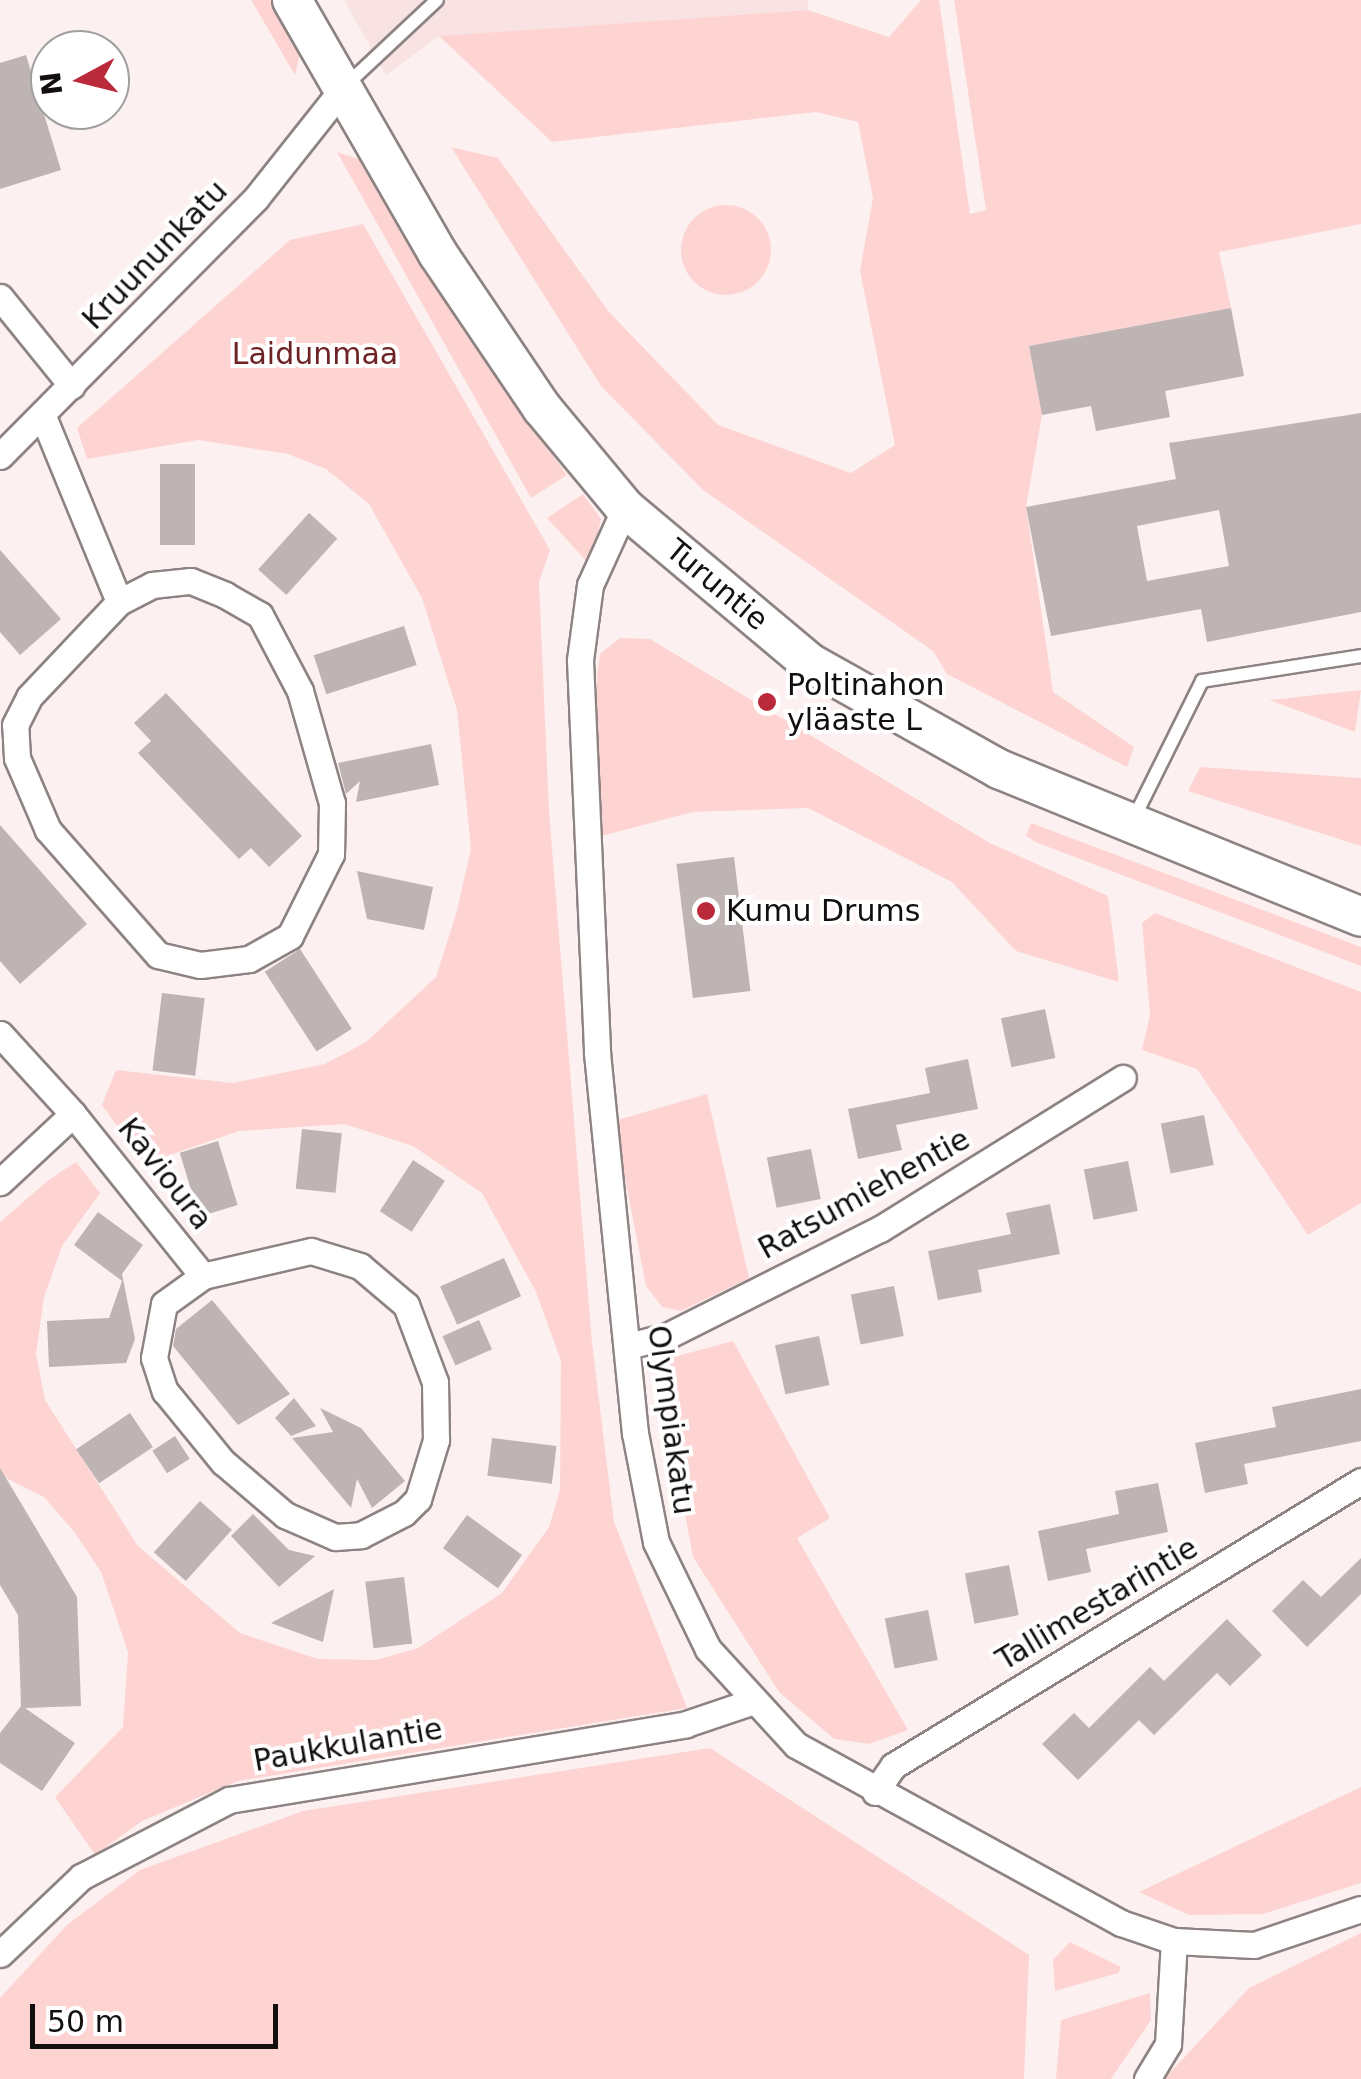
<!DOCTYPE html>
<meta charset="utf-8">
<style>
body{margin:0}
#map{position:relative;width:1361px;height:2079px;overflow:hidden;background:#fcf1f0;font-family:"DejaVu Sans",sans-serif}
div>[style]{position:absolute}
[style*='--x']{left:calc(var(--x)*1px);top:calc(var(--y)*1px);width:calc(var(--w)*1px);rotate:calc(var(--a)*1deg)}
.built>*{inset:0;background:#f8e3e2}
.green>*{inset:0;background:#fed4d3}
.round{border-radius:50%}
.building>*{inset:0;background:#bfb4b4;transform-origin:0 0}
.roads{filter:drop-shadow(2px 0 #8d8383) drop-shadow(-2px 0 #8d8383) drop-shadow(0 2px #8d8383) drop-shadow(0 -2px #8d8383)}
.lane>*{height:12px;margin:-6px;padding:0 6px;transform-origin:6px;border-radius:6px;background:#fff}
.street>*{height:25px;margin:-12.5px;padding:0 12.5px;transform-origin:12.5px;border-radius:12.5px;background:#fff}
.secondary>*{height:38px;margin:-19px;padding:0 19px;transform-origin:19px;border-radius:19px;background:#fff}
.dots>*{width:28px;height:28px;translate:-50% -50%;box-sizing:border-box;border:5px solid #fff;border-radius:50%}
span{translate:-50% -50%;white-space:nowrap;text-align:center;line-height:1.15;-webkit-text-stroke:8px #fff;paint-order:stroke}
.street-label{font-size:30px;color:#120f0e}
.park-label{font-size:30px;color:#6d2226}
.poi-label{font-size:30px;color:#120f0e}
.left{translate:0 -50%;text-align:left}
.north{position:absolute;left:30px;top:30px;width:100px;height:100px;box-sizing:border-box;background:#fff;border:2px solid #a09f9f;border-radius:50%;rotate:263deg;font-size:28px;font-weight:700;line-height:40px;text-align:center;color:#120f0e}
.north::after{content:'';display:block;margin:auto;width:35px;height:45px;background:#bb2a3b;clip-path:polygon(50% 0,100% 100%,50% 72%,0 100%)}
.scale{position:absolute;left:30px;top:2004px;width:248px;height:45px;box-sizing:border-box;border:5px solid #120f0e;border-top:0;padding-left:12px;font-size:30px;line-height:35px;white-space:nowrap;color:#120f0e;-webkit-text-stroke:8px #fff;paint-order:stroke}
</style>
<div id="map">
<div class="built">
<i style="clip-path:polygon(344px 0,808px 0,808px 10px,439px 36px,386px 75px)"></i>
</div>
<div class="green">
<i style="clip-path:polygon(251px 0,270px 0,300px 53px,295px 75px)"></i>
<i style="clip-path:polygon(921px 0,939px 0,970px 214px,986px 210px,954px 0,1361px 0,1361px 224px,1219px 252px,1231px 308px,1029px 346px,1042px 415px,1026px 507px,1053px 692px,1134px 747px,1127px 767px,947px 674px,933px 651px,703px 490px,601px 386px,451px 147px,498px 158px,609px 312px,718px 425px,851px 473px,895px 445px,860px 271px,873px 198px,858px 122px,816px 112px,552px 142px,439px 36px,808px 10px,889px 37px)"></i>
<i style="clip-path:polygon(337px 152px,362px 160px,462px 329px,567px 475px,531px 498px)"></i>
<i class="round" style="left:681px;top:205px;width:90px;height:90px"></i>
<i style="clip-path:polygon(363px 224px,550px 550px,539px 582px,549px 811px,592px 1343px,614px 1522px,687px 1708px,238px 1781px,142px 1821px,95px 1855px,55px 1797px,123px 1727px,128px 1652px,101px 1572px,75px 1533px,44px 1497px,0 1475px,0 1222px,50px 1179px,76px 1162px,100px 1193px,62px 1246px,44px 1297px,36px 1354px,45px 1400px,138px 1546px,240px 1633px,318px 1659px,376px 1660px,418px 1648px,502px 1593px,549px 1527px,560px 1490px,561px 1361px,536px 1292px,482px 1193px,413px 1146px,344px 1124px,239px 1131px,144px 1164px,102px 1105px,116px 1070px,233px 1083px,325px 1064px,366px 1042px,436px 977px,456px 914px,471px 849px,457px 710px,422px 598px,369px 504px,326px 469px,288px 454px,198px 440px,87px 459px,77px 428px,290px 240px)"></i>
<i style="clip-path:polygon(583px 494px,601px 519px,591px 566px,547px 518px)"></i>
<i style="clip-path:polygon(620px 638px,650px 639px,990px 843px,1108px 896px,1119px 982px,1016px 951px,952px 882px,808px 808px,693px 812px,597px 837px,597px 676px,600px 654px)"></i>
<i style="clip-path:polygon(1361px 690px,1355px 732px,1269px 700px)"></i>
<i style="clip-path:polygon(1200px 767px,1361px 778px,1361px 846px,1188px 791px)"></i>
<i style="clip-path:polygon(1031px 823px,1361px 947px,1361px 966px,1038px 843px,1026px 836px)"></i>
<i style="clip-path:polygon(1155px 913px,1361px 992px,1361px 1203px,1308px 1235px,1197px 1069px,1142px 1050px,1150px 1015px,1142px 923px)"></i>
<i style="clip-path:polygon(707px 1094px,749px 1278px,681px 1311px,662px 1307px,646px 1286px,614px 1121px)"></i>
<i style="clip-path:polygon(733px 1341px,830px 1518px,797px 1538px,908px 1730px,869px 1744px,834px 1739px,779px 1692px,693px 1557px,660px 1382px,670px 1358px)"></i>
<i style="clip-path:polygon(710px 1748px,1029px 1955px,1024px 2079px,0 2079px,0 1998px,67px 1925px,140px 1870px,303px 1811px)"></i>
<i style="clip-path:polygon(1361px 1787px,1361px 1883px,1263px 1914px,1189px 1915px,1139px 1892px)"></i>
<i style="clip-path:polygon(1361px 1933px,1361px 2079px,1164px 2079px,1249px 1988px)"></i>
<i style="clip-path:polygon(1070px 1942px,1121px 1967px,1118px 1973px,1055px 1991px,1053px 1960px)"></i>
<i style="clip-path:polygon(1150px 1993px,1151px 2020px,1111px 2079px,1056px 2079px,1061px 2020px)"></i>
</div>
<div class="building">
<i style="clip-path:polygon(26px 55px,61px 170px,0 189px,0 63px)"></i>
<i style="clip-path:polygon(1231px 308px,1244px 376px,1165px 391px,1170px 417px,1096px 431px,1091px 406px,1042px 415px,1029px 346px)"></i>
<i style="clip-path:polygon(evenodd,1361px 413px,1361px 612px,1207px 642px,1201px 609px,1051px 636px,1026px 507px,1176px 479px,1169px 443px,1361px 413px,1219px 510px,1229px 566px,1147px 581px,1137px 526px,1219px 510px)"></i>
<i style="left:160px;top:464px;width:35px;height:81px"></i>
<i style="left:309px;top:513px;width:38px;height:76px;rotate:42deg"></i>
<i style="clip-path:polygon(0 550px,61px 619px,20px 655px,0 632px)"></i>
<i style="left:404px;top:626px;width:41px;height:95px;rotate:72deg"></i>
<i style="clip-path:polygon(166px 693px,302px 836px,269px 867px,251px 848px,239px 859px,138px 753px,151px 741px,134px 723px)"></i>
<i style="clip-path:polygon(431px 744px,439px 785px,356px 802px,360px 781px,346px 794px,338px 763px)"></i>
<i style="clip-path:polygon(0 825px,87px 924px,20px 984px,0 961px)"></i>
<i style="left:734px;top:857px;width:135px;height:58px;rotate:83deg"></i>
<i style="clip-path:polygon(357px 871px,433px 887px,424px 930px,367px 919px)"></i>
<i style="left:300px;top:949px;width:95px;height:42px;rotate:57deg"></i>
<i style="left:162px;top:993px;width:43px;height:78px;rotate:7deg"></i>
<i style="left:1045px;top:1009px;width:50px;height:45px;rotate:78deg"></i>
<i style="clip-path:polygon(968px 1059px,978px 1109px,896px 1125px,902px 1150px,858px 1159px,848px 1109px,930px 1093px,925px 1068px)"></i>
<i style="left:1204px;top:1115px;width:51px;height:44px;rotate:79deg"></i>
<i style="left:302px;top:1129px;width:40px;height:60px;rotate:6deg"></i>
<i style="left:218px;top:1141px;width:67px;height:40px;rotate:73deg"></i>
<i style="left:811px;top:1149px;width:51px;height:45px;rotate:79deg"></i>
<i style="left:413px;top:1160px;width:38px;height:61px;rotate:33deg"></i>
<i style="left:1128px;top:1161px;width:51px;height:45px;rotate:79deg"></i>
<i style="clip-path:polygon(1050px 1204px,1060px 1254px,978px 1270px,982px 1292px,938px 1300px,928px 1251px,1011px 1234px,1006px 1213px)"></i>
<i style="clip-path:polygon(98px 1212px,143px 1245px,122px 1274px,135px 1339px,126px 1363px,49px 1367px,47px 1321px,109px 1318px,122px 1281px,74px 1245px)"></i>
<i style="left:504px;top:1258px;width:42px;height:70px;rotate:66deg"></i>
<i style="left:894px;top:1286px;width:51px;height:44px;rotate:79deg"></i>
<i style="clip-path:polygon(212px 1300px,290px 1394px,238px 1425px,173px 1346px,176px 1329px)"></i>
<i style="left:479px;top:1320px;width:32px;height:40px;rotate:66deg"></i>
<i style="left:819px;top:1336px;width:50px;height:45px;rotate:78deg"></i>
<i style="clip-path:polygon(1361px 1389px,1361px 1441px,1244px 1464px,1248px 1484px,1205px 1493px,1195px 1443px,1276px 1427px,1272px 1407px)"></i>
<i style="clip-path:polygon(294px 1398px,316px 1426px,291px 1436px,275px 1418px)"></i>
<i style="clip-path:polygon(320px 1408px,361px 1428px,405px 1481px,372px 1508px,357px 1479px,351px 1508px,292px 1438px,333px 1432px)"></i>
<i style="left:130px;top:1413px;width:41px;height:65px;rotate:56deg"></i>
<i style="left:175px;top:1436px;width:27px;height:27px;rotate:57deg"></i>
<i style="left:492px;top:1438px;width:65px;height:38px;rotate:7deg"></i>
<i style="clip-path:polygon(0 1468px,77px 1597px,81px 1706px,25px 1708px,75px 1743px,42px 1791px,0 1763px,0 1733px,21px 1706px,18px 1615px,0 1585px)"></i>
<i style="clip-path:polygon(1158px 1483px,1168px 1532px,1086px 1549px,1091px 1572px,1048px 1581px,1038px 1531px,1119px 1514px,1115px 1491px)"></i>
<i style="left:200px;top:1501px;width:43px;height:69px;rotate:42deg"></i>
<i style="clip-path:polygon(253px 1514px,289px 1550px,315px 1556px,279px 1587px,231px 1536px)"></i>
<i style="left:467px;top:1515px;width:68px;height:41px;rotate:36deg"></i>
<i style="clip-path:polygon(1361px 1558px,1361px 1594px,1307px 1647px,1272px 1611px,1303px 1580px,1321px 1597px)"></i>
<i style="left:1009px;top:1565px;width:51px;height:45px;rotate:79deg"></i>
<i style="left:404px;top:1577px;width:67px;height:39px;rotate:83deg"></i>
<i style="clip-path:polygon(334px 1589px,323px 1642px,271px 1623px)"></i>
<i style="left:928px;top:1610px;width:51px;height:44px;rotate:79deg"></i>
<i style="clip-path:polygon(1227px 1619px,1262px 1655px,1230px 1686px,1217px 1673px,1154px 1735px,1139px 1720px,1078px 1780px,1042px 1744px,1074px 1713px,1089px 1728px,1150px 1667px,1164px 1681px)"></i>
</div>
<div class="roads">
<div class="lane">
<i style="--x:344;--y:87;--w:127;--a:-43.1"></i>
<i style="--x:1134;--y:818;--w:153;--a:-63.6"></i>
<i style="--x:1202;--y:681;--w:161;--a:-8.9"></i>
</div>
<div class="street">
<i style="--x:0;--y:297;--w:114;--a:51"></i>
<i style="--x:42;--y:414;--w:203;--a:67.7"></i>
<i style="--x:119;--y:602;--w:37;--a:-27"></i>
<i style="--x:152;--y:585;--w:39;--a:-6"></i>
<i style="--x:191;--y:581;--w:37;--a:22"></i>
<i style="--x:225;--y:595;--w:40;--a:29.7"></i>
<i style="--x:260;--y:615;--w:86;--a:62.2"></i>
<i style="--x:300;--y:691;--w:116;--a:74.1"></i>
<i style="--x:332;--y:803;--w:51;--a:91.1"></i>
<i style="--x:331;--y:854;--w:92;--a:116.6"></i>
<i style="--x:290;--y:936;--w:47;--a:150.7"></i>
<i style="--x:249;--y:959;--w:49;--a:173"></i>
<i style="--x:200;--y:965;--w:43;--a:-166.6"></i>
<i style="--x:158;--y:955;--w:167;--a:-131.3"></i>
<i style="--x:48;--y:830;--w:78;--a:-113.3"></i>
<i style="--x:17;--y:758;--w:33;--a:-93"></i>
<i style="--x:15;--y:725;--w:31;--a:-63"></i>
<i style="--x:29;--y:697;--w:131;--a:-46.5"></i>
<i style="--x:0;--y:456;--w:363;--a:-45.2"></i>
<i style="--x:256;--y:198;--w:142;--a:-51.6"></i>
<i style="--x:625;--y:508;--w:85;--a:114.4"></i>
<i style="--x:590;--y:585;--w:76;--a:97.6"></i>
<i style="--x:580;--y:660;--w:393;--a:87.5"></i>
<i style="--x:597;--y:1053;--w:382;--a:84.3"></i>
<i style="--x:635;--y:1433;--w:111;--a:79.1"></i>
<i style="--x:656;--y:1542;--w:119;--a:64.1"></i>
<i style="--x:708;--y:1649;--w:130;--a:47.5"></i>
<i style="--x:796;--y:1745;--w:371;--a:28.7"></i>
<i style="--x:1121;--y:1923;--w:56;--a:18.8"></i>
<i style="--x:1174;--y:1941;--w:80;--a:2.9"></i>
<i style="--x:1254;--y:1945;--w:113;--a:-18.6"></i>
<i style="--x:0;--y:1034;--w:108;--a:47.6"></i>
<i style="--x:73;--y:1114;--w:100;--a:137"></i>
<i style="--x:73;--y:1114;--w:208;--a:51.3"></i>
<i style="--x:203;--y:1276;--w:48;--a:144.3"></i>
<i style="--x:164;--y:1304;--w:55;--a:100.5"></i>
<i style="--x:154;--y:1358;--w:35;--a:72"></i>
<i style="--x:165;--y:1391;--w:92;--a:50.8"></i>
<i style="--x:223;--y:1462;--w:82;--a:40.5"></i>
<i style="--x:285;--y:1515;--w:55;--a:23.7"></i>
<i style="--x:335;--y:1537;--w:26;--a:-4"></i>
<i style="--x:361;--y:1535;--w:48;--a:-27.1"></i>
<i style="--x:404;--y:1513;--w:20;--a:-45"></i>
<i style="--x:418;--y:1499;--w:62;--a:-73"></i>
<i style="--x:436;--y:1440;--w:58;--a:-91"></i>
<i style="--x:435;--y:1382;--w:82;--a:-110.6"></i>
<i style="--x:406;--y:1305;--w:60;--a:-139.7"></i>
<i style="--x:360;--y:1266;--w:51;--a:-163"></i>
<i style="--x:311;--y:1251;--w:111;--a:167"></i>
<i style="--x:628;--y:1346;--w:40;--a:-14.4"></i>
<i style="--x:667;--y:1336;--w:238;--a:-26.7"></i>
<i style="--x:880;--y:1229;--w:286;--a:-31.9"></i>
<i style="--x:875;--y:1792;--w:32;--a:-55"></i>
<i style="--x:893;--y:1766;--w:548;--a:-31.34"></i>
<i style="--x:0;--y:1954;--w:112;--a:-43.5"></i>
<i style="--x:81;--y:1877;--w:167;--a:-27.5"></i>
<i style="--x:229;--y:1800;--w:463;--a:-9.4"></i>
<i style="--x:686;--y:1724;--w:69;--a:-18.7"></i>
<i style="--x:1147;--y:2079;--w:41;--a:-59"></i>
<i style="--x:1168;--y:2044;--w:103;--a:-86.7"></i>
</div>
<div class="secondary">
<i style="--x:292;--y:0;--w:293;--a:60.1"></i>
<i style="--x:438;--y:254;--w:186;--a:56"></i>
<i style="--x:542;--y:408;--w:130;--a:50.3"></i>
<i style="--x:625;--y:508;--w:241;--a:40"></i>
<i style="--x:810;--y:663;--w:217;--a:29.3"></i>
<i style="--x:999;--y:769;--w:391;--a:22.2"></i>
</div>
</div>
<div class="dots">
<i style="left:767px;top:702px;background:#bb2a3b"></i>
<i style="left:706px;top:911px;background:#bb2a3b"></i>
</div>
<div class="street-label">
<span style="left:155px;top:255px;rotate:-46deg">Kruununkatu</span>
<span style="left:717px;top:585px;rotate:40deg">Turuntie</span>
<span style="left:165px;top:1174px;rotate:52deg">Kavioura</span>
<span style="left:864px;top:1194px;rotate:-29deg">Ratsumiehentie</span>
<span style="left:671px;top:1420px;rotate:82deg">Olympiakatu</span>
<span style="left:1097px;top:1604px;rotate:-31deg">Tallimestarintie</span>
<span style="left:348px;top:1745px;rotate:-10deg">Paukkulantie</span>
</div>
<div class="park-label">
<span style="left:315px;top:354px">Laidunmaa</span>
</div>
<div class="poi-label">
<span class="left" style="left:787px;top:702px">Poltinahon<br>yläaste L</span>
<span class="left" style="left:726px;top:911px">Kumu Drums</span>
</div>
<div class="north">N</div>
<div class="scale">50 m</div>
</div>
